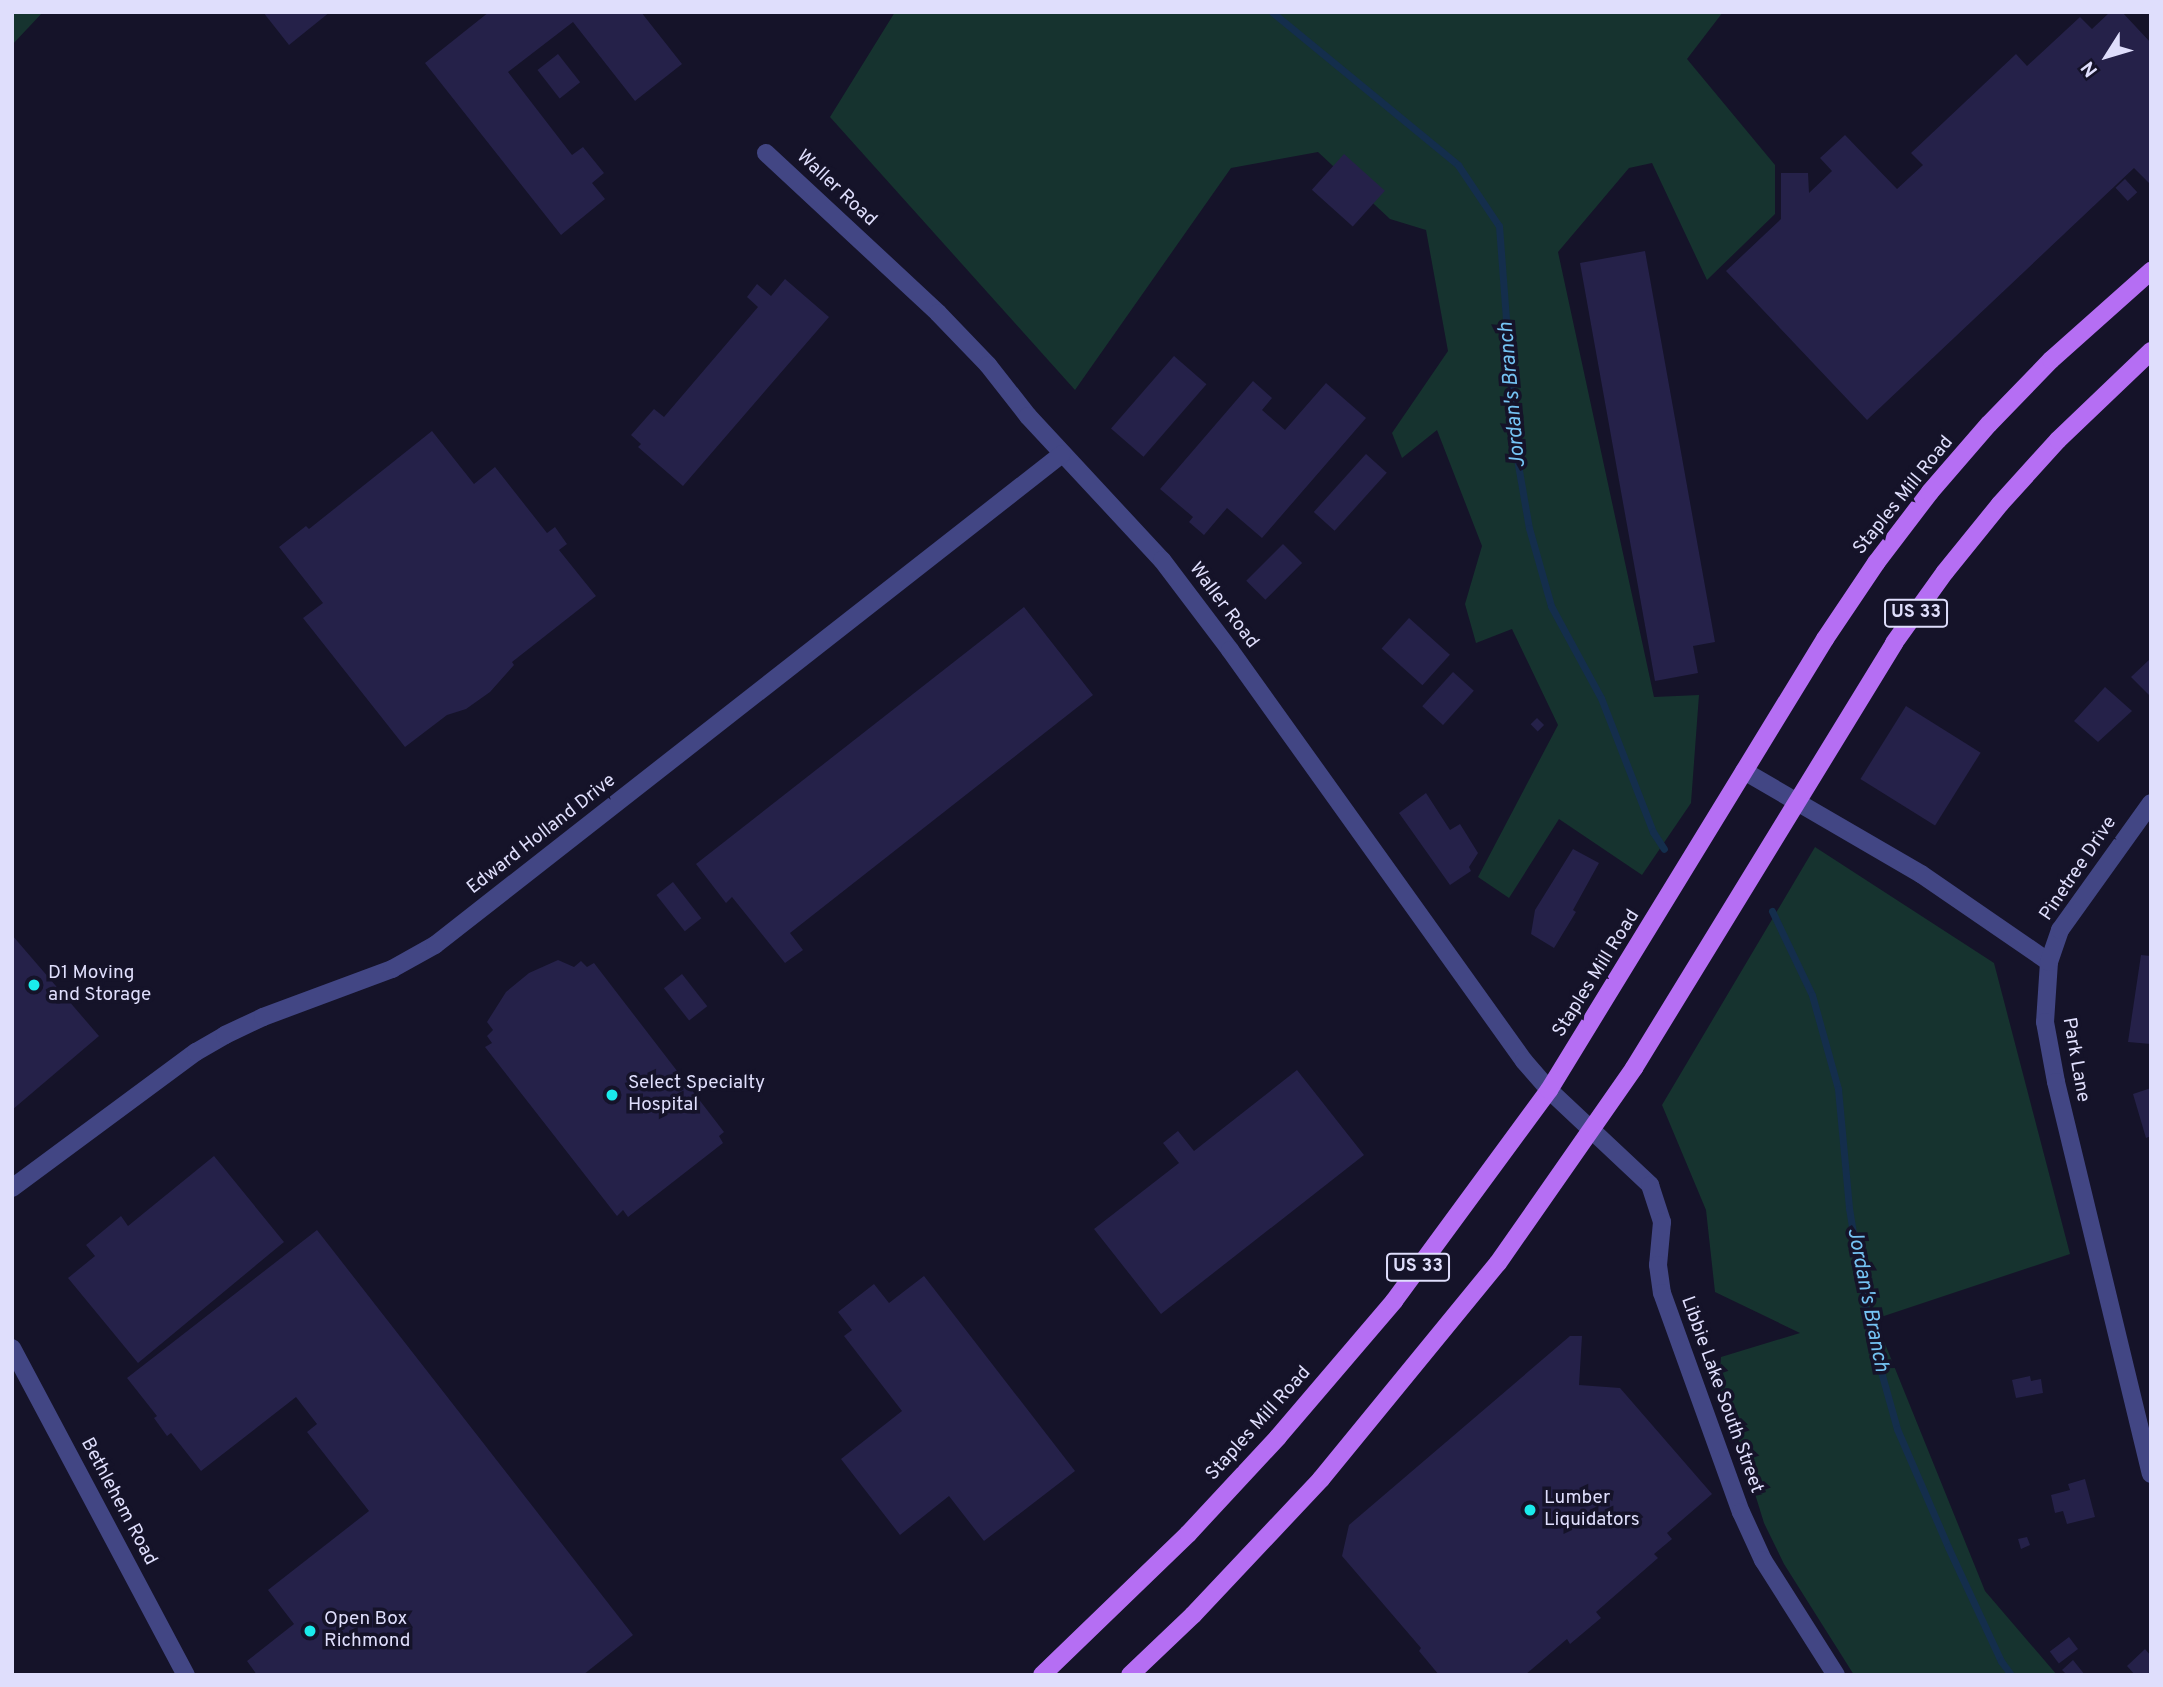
<!DOCTYPE html>
<style>
body{margin:0}
#map{position:relative;width:2163px;height:1687px;overflow:hidden;background:#151329;font-family:Overpass,sans-serif}
div>[style]{position:absolute}
[style*='--x']{left:calc(var(--x)*1px);top:calc(var(--y)*1px);width:calc(var(--w)*1px);rotate:calc(var(--a)*1deg)}
.green>*{inset:0;background:#16332f}
.stream>*{height:7px;margin:-3.5px;padding:0 3.5px;transform-origin:3.5px;border-radius:3.5px;background:#142e4c}
.building>*{inset:0;background:#252149;transform-origin:0 0}
.minor>*{height:18px;margin:-9px;padding:0 9px;transform-origin:9px;border-radius:9px;background:#424684}
.major>*{height:18px;margin:-9px;padding:0 9px;transform-origin:9px;border-radius:9px;background:#b56ef3}
.dots>*{width:19px;height:19px;translate:-50% -50%;box-sizing:border-box;border:4px solid #151329;border-radius:50%}
span{translate:-50% -50%;white-space:nowrap;text-align:center;line-height:1.15;-webkit-text-stroke:7px #151329;paint-order:stroke}
.shield-label span{padding:2px 5px;background:#151329;border:2px solid;border-radius:5px;-webkit-text-stroke-width:0}
.shield-label{font-size:18px;color:#dfdefc;font-weight:700}
.street-label{font-size:19px;color:#dfdefc}
.poi-label{font-size:19px;color:#dfdefc}
.left{translate:0 -50%;text-align:left}
.water-label{font-size:21px;color:#75c4f4;font-style:italic}
.frame{position:absolute;inset:0;border:14px solid #dfdefc;pointer-events:none}
.north{position:absolute;left:2072px;top:21px;width:70px;height:70px;-webkit-text-stroke:5px #151329;paint-order:stroke;rotate:233deg;font-size:19px;font-weight:700;line-height:28px;text-align:center;color:#dfdefc}
.north::after{content:'';display:block;margin:auto;width:24px;height:32px;background:#dfdefc;clip-path:polygon(50% 0,100% 100%,50% 72%,0 100%)}
</style>
<div id="map">
<div class="green">
<i style="clip-path:polygon(12px 12px,43px 12px,12px 45px)"></i>
<i style="clip-path:polygon(895px 12px,1723px 12px,1687px 59px,1775px 165px,1775px 214px,1707px 280px,1652px 163px,1629px 168px,1558px 252px,1654px 697px,1699px 695px,1691px 803px,1642px 875px,1559px 819px,1509px 898px,1478px 877px,1558px 725px,1512px 629px,1476px 643px,1465px 604px,1482px 546px,1437px 430px,1402px 458px,1392px 433px,1448px 351px,1426px 230px,1390px 219px,1318px 152px,1231px 168px,1075px 390px,830px 117px)"></i>
<i style="clip-path:polygon(1815px 847px,1994px 963px,2070px 1254px,1875px 1319px,1985px 1591px,2057px 1675px,1854px 1675px,1784px 1564px,1764px 1523px,1751px 1481px,1718px 1400px,1721px 1357px,1800px 1333px,1715px 1292px,1706px 1210px,1662px 1105px)"></i>
</div>
<div class="stream">
<i style="--x:1272;--y:12;--w:241;--a:39.4"></i>
<i style="--x:1458;--y:165;--w:73;--a:56.1"></i>
<i style="--x:1499;--y:226;--w:228;--a:85.7"></i>
<i style="--x:1516;--y:453;--w:76;--a:80.2"></i>
<i style="--x:1529;--y:528;--w:81;--a:74.2"></i>
<i style="--x:1551;--y:606;--w:105;--a:61.5"></i>
<i style="--x:1601;--y:698;--w:144;--a:68.8"></i>
<i style="--x:1653;--y:832;--w:20;--a:57"></i>
<i style="--x:1772;--y:911;--w:93;--a:64.5"></i>
<i style="--x:1812;--y:995;--w:98;--a:74.5"></i>
<i style="--x:1838;--y:1089;--w:120;--a:84.7"></i>
<i style="--x:1849;--y:1208;--w:119;--a:80.8"></i>
<i style="--x:1868;--y:1325;--w:108;--a:74.4"></i>
<i style="--x:1897;--y:1429;--w:129;--a:66.6"></i>
<i style="--x:1948;--y:1547;--w:126;--a:65.1"></i>
<i style="--x:2001;--y:1661;--w:17;--a:54"></i>
</div>
<div class="building">
<i style="clip-path:polygon(263px 12px,330px 12px,289px 45px)"></i>
<i style="clip-path:polygon(489px 12px,641px 12px,682px 64px,635px 101px,573px 22px,508px 72px,572px 155px,583px 147px,604px 173px,592px 183px,605px 199px,561px 235px,425px 63px)"></i>
<i style="clip-path:polygon(2110px 12px,2122px 12px,2151px 43px,2151px 185px,2134px 168px,1867px 420px,1726px 271px,1781px 219px,1781px 173px,1808px 173px,1809px 193px,1832px 171px,1820px 158px,1845px 135px,1897px 189px,1923px 165px,1911px 153px,2016px 54px,2027px 66px,2080px 17px,2092px 29px)"></i>
<i style="left:558px;top:54px;width:36px;height:26px;rotate:52deg"></i>
<i style="left:1344px;top:154px;width:55px;height:48px;rotate:42deg"></i>
<i style="left:2125px;top:179px;width:18px;height:13px;rotate:47deg"></i>
<i style="clip-path:polygon(1645px 251px,1715px 642px,1693px 646px,1698px 673px,1655px 681px,1580px 263px)"></i>
<i style="clip-path:polygon(785px 279px,829px 317px,683px 486px,638px 447px,641px 444px,631px 435px,654px 409px,664px 417px,758px 307px,747px 297px,757px 284px,771px 296px)"></i>
<i style="left:1174px;top:356px;width:43px;height:96px;rotate:41deg"></i>
<i style="clip-path:polygon(1253px 381px,1272px 398px,1262px 410px,1285px 430px,1326px 383px,1366px 418px,1262px 538px,1227px 508px,1204px 535px,1189px 522px,1193px 517px,1160px 489px)"></i>
<i style="clip-path:polygon(432px 431px,474px 484px,495px 467px,547px 533px,555px 527px,567px 544px,559px 550px,596px 596px,512px 662px,514px 665px,490px 692px,466px 709px,447px 715px,405px 747px,303px 618px,323px 603px,279px 547px,306px 526px,309px 529px)"></i>
<i style="left:1366px;top:454px;width:28px;height:78px;rotate:42deg"></i>
<i style="left:1283px;top:544px;width:27px;height:52px;rotate:45deg"></i>
<i style="clip-path:polygon(1024px 607px,1093px 695px,790px 933px,803px 950px,785px 963px,732px 897px,726px 903px,696px 864px)"></i>
<i style="left:1409px;top:618px;width:55px;height:41px;rotate:42deg"></i>
<i style="clip-path:polygon(2151px 658px,2151px 697px,2131px 677px)"></i>
<i style="left:1453px;top:672px;width:28px;height:46px;rotate:42deg"></i>
<i style="clip-path:polygon(2105px 687px,2132px 711px,2098px 742px,2074px 721px)"></i>
<i style="left:1906px;top:706px;width:88px;height:86px;rotate:32deg"></i>
<i style="left:1537px;top:718px;width:10px;height:9px;rotate:45deg"></i>
<i style="clip-path:polygon(1426px 793px,1450px 830px,1460px 824px,1478px 853px,1469px 867px,1471px 871px,1450px 885px,1399px 813px)"></i>
<i style="clip-path:polygon(1573px 849px,1599px 863px,1573px 910px,1576px 912px,1554px 948px,1531px 934px,1535px 910px)"></i>
<i style="left:673px;top:882px;width:46px;height:21px;rotate:52deg"></i>
<i style="clip-path:polygon(12px 935px,99px 1036px,12px 1110px)"></i>
<i style="clip-path:polygon(2141px 955px,2151px 956px,2151px 1044px,2128px 1042px)"></i>
<i style="clip-path:polygon(558px 960px,574px 967px,581px 961px,587px 967px,594px 963px,724px 1132px,719px 1136px,723px 1143px,628px 1217px,623px 1210px,617px 1216px,485px 1047px,492px 1043px,487px 1036px,493px 1030px,487px 1022px,506px 992px,529px 973px)"></i>
<i style="left:682px;top:974px;width:41px;height:23px;rotate:52deg"></i>
<i style="clip-path:polygon(1297px 1070px,1364px 1155px,1161px 1314px,1094px 1229px,1179px 1163px,1163px 1143px,1178px 1131px,1194px 1151px)"></i>
<i style="clip-path:polygon(2151px 1088px,2151px 1136px,2146px 1138px,2133px 1094px)"></i>
<i style="clip-path:polygon(214px 1156px,284px 1242px,138px 1363px,68px 1278px,95px 1256px,86px 1245px,121px 1216px,128px 1226px)"></i>
<i style="clip-path:polygon(317px 1230px,633px 1635px,583px 1675px,257px 1675px,247px 1661px,294px 1624px,268px 1590px,369px 1511px,307px 1432px,317px 1424px,296px 1397px,201px 1471px,171px 1433px,167px 1436px,154px 1418px,157px 1416px,127px 1378px)"></i>
<i style="clip-path:polygon(924px 1276px,1075px 1471px,984px 1541px,949px 1496px,900px 1535px,841px 1459px,902px 1411px,844px 1336px,852px 1330px,838px 1312px,874px 1284px,889px 1303px)"></i>
<i style="clip-path:polygon(1570px 1336px,1582px 1336px,1579px 1385px,1620px 1388px,1712px 1494px,1667px 1533px,1672px 1539px,1654px 1554px,1658px 1558px,1596px 1612px,1601px 1618px,1570px 1644px,1567px 1639px,1525px 1675px,1439px 1675px,1419px 1651px,1421px 1648px,1342px 1556px,1349px 1525px)"></i>
<i style="clip-path:polygon(2030px 1376px,2031px 1381px,2041px 1379px,2043px 1393px,2016px 1398px,2012px 1380px)"></i>
<i style="clip-path:polygon(2085px 1479px,2095px 1517px,2067px 1524px,2063px 1511px,2055px 1513px,2051px 1495px,2070px 1490px,2068px 1484px)"></i>
<i style="clip-path:polygon(2027px 1537px,2030px 1545px,2021px 1549px,2018px 1539px)"></i>
<i style="left:2069px;top:1637px;width:15px;height:24px;rotate:53deg"></i>
<i style="clip-path:polygon(2145px 1649px,2151px 1656px,2151px 1675px,2135px 1675px,2127px 1666px)"></i>
<i style="clip-path:polygon(2073px 1660px,2085px 1675px,2067px 1675px,2062px 1670px)"></i>
</div>
<div class="minor">
<i style="--x:766;--y:153;--w:235;--a:42.9"></i>
<i style="--x:938;--y:313;--w:72;--a:46.1"></i>
<i style="--x:988;--y:365;--w:65;--a:51.9"></i>
<i style="--x:1028;--y:416;--w:197;--a:47.1"></i>
<i style="--x:1162;--y:560;--w:113;--a:52.9"></i>
<i style="--x:1230;--y:650;--w:505;--a:54.42"></i>
<i style="--x:1524;--y:1061;--w:38;--a:49"></i>
<i style="--x:1549;--y:1090;--w:139;--a:43.2"></i>
<i style="--x:1650;--y:1185;--w:39;--a:72"></i>
<i style="--x:1662;--y:1222;--w:43;--a:95.3"></i>
<i style="--x:1658;--y:1265;--w:28;--a:82"></i>
<i style="--x:1662;--y:1293;--w:233;--a:70.2"></i>
<i style="--x:1741;--y:1512;--w:53;--a:65.4"></i>
<i style="--x:1763;--y:1560;--w:136;--a:57.6"></i>
<i style="--x:1744;--y:771;--w:205;--a:30.2"></i>
<i style="--x:1921;--y:874;--w:155;--a:34.5"></i>
<i style="--x:2049;--y:962;--w:60;--a:93.8"></i>
<i style="--x:2045;--y:1022;--w:61;--a:79.6"></i>
<i style="--x:2056;--y:1082;--w:403;--a:76.4"></i>
<i style="--x:2049;--y:962;--w:34;--a:-71"></i>
<i style="--x:2060;--y:930;--w:156;--a:-54.4"></i>
<i style="--x:12;--y:1188;--w:229;--a:-36.5"></i>
<i style="--x:196;--y:1052;--w:34;--a:-30"></i>
<i style="--x:225;--y:1035;--w:42;--a:-25.3"></i>
<i style="--x:263;--y:1017;--w:138;--a:-20.4"></i>
<i style="--x:392;--y:969;--w:49;--a:-29.2"></i>
<i style="--x:435;--y:945;--w:796;--a:-38.06"></i>
<i style="--x:12;--y:1348;--w:370;--a:62"></i>
</div>
<div class="major">
<i style="--x:1042;--y:1675;--w:203;--a:-44"></i>
<i style="--x:1188;--y:1534;--w:132;--a:-47.1"></i>
<i style="--x:1278;--y:1437;--w:179;--a:-49.5"></i>
<i style="--x:1394;--y:1301;--w:262;--a:-53.7"></i>
<i style="--x:1549;--y:1090;--w:529;--a:-58.53"></i>
<i style="--x:1825;--y:639;--w:92;--a:-56.1"></i>
<i style="--x:1876;--y:563;--w:89;--a:-52.7"></i>
<i style="--x:1930;--y:492;--w:90;--a:-49.1"></i>
<i style="--x:1989;--y:424;--w:89;--a:-45.9"></i>
<i style="--x:2051;--y:360;--w:134;--a:-41.7"></i>
<i style="--x:1130;--y:1675;--w:87;--a:-43.6"></i>
<i style="--x:1193;--y:1615;--w:187;--a:-46.7"></i>
<i style="--x:1321;--y:1479;--w:279;--a:-50.7"></i>
<i style="--x:1498;--y:1263;--w:238;--a:-55.1"></i>
<i style="--x:1634;--y:1068;--w:498;--a:-58.5"></i>
<i style="--x:1894;--y:643;--w:87;--a:-54.3"></i>
<i style="--x:1945;--y:572;--w:87;--a:-51"></i>
<i style="--x:2000;--y:504;--w:86;--a:-47.8"></i>
<i style="--x:2058;--y:440;--w:129;--a:-43.7"></i>
</div>
<div class="dots">
<i style="left:34px;top:985px;background:#1aebec"></i>
<i style="left:612px;top:1095px;background:#1aebec"></i>
<i style="left:1530px;top:1510px;background:#1aebec"></i>
<i style="left:310px;top:1631px;background:#1aebec"></i>
</div>
<div class="shield-label">
<span style="left:1916px;top:613px">US 33</span>
<span style="left:1418px;top:1267px">US 33</span>
</div>
<div class="street-label">
<span style="left:836px;top:189px;rotate:43deg">Waller Road</span>
<span style="left:1904px;top:496px;rotate:-51deg">Staples Mill Road</span>
<span style="left:1223px;top:606px;rotate:53deg">Waller Road</span>
<span style="left:542px;top:835px;rotate:-38deg">Edward Holland Drive</span>
<span style="left:2079px;top:869px;rotate:-56deg">Pinetree Drive</span>
<span style="left:1597px;top:974px;rotate:-58deg">Staples Mill Road</span>
<span style="left:2075px;top:1060px;rotate:80deg">Park Lane</span>
<span style="left:1721px;top:1395px;rotate:70deg">Libbie Lake South Street</span>
<span style="left:1259px;top:1424px;rotate:-48deg">Staples Mill Road</span>
<span style="left:118px;top:1502px;rotate:62deg">Bethlehem Road</span>
</div>
<div class="poi-label">
<span class="left" style="left:48px;top:985px">D1 Moving<br>and Storage</span>
<span class="left" style="left:628px;top:1095px">Select Specialty<br>Hospital</span>
<span class="left" style="left:1544px;top:1510px">Lumber<br>Liquidators</span>
<span class="left" style="left:324px;top:1631px">Open Box<br>Richmond</span>
</div>
<div class="water-label">
<span style="left:1513px;top:395px;rotate:-95deg">Jordan's Branch</span>
<span style="left:1867px;top:1300px;rotate:79deg">Jordan's Branch</span>
</div>
<div class="frame"></div>
<div class="north">N</div>
</div>
